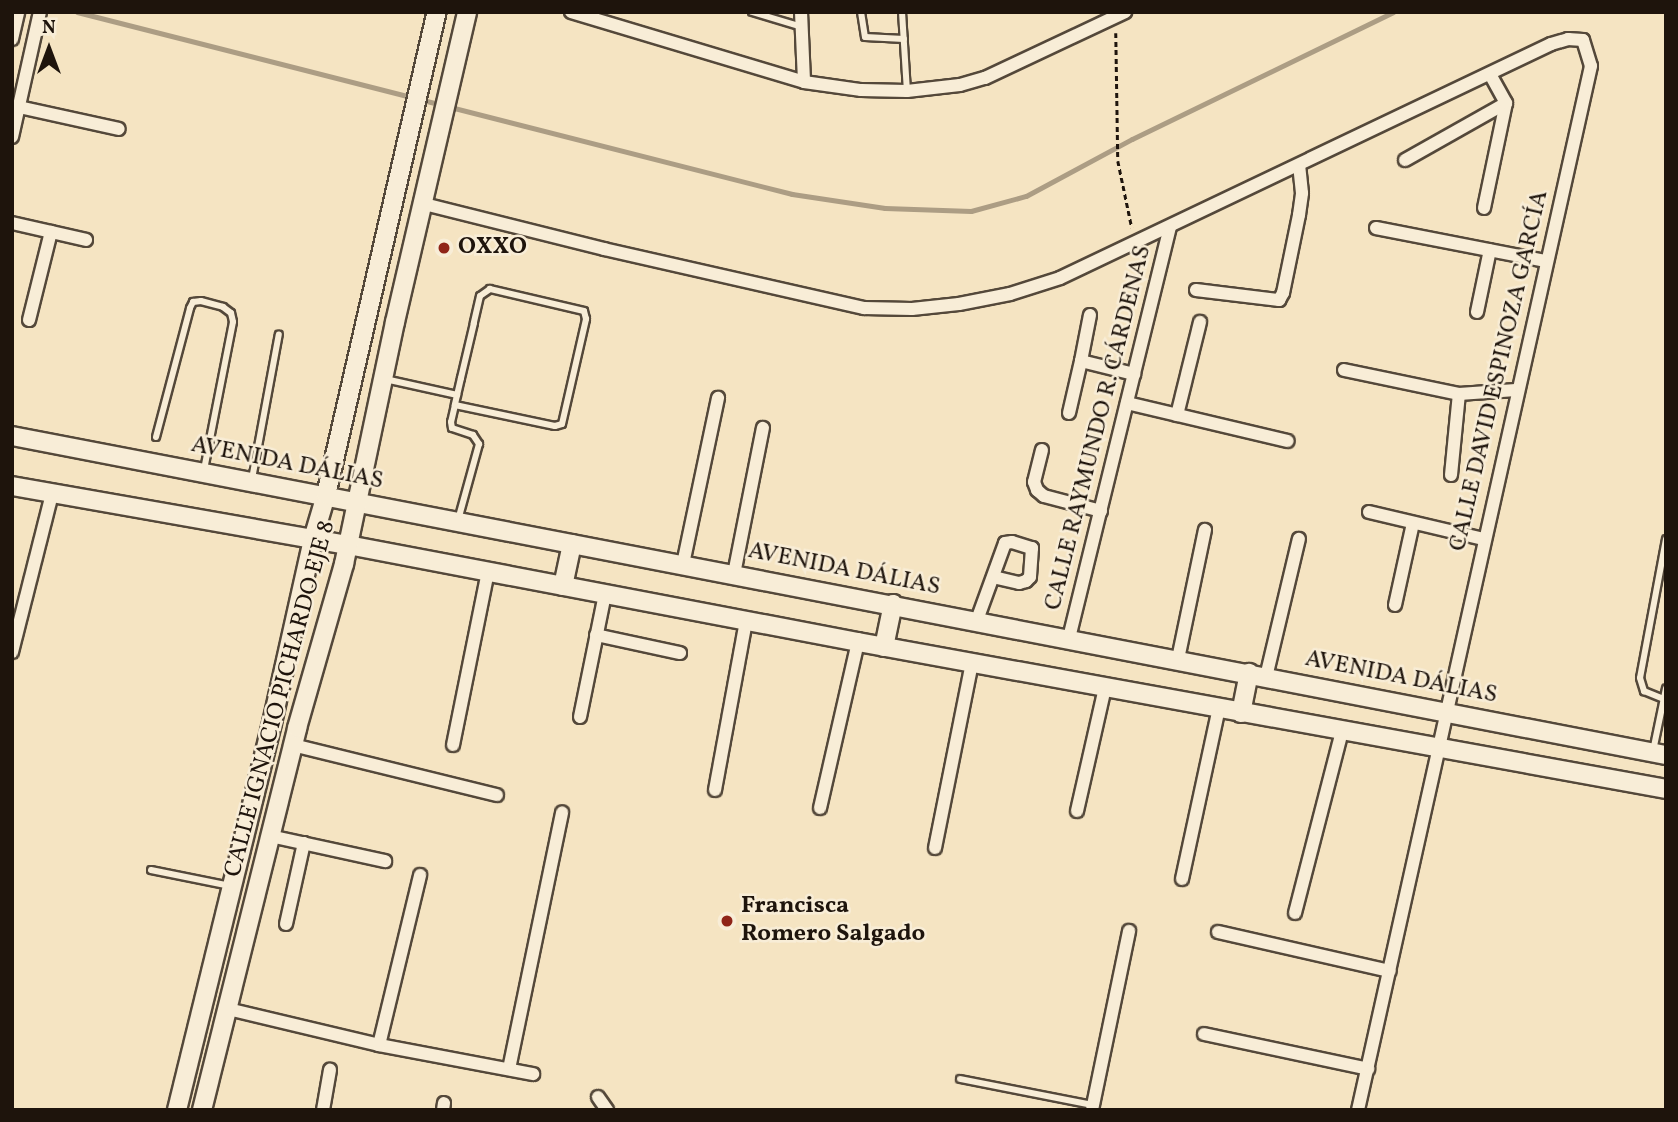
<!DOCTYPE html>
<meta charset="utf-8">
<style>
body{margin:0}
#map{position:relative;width:1678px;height:1122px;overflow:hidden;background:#f5e4c2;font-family:Vollkorn,serif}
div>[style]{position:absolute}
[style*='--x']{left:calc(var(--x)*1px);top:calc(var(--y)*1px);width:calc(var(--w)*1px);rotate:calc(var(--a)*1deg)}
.stream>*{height:5px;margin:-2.5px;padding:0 2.5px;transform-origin:2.5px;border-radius:2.5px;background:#ac9d84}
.path>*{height:2.5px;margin-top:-1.25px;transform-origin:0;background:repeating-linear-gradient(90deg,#1e140c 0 5px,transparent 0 8.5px)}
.roads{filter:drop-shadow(2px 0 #54483a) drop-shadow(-2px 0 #54483a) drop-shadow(0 2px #54483a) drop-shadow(0 -2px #54483a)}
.lane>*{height:6px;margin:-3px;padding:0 3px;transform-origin:3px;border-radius:3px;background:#f8edd7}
.street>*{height:12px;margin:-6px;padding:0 6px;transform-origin:6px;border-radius:6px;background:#f8edd7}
.secondary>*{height:18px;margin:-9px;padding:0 9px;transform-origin:9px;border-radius:9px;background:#f8edd7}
.dots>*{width:19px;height:19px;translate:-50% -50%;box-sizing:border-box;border:4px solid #f8edd7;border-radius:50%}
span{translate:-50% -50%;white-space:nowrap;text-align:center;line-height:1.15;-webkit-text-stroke:5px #f8edd7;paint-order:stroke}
.poi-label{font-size:24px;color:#1e140c;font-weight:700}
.left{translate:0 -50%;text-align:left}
.street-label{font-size:24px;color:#1e140c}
.frame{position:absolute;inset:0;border:14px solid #1e140c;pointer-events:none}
.north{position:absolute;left:14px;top:14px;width:70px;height:70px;-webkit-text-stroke:5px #f8edd7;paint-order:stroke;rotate:0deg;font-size:19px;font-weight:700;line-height:28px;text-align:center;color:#1e140c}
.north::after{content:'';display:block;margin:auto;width:24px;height:32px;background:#1e140c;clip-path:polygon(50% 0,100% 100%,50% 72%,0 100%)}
</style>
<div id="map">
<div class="stream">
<i style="--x:77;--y:12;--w:738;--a:14.28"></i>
<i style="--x:792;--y:194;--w:94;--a:8.6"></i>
<i style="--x:885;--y:208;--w:86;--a:2"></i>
<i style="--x:971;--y:211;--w:57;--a:-15.3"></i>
<i style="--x:1026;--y:196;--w:120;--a:-28.3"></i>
<i style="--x:1132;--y:139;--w:290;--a:-25.9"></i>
</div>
<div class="path">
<i style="--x:1116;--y:33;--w:128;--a:89.1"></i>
<i style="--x:1118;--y:161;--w:68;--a:78.2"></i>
</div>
<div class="roads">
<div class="lane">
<i style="--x:752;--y:12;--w:52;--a:16.7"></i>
<i style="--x:861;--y:12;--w:25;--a:81"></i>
<i style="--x:865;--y:37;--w:39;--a:3"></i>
<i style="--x:902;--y:12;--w:79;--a:86.4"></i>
<i style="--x:385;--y:379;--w:74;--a:12.5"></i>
<i style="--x:455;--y:405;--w:102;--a:11.9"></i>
<i style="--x:555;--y:426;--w:7;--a:-16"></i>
<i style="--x:562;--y:424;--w:108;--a:-77.1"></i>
<i style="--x:586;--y:319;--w:8;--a:-104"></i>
<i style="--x:584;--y:311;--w:97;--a:-166.8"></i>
<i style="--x:490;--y:289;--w:12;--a:145"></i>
<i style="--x:480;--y:296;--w:28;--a:103"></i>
<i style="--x:474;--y:323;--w:57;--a:103.3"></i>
<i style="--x:461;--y:378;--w:28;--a:103"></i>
<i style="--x:455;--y:405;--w:17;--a:103"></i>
<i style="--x:451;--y:422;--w:6;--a:81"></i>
<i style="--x:452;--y:428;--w:22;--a:18"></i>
<i style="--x:473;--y:435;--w:11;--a:56"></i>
<i style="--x:479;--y:444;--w:79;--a:105.4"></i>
<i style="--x:156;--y:437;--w:133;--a:-75.2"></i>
<i style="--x:190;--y:308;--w:7;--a:-63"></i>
<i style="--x:193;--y:302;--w:8;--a:-7"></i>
<i style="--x:201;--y:301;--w:23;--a:15"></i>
<i style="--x:223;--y:307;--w:10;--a:37"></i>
<i style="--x:231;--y:313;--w:9;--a:77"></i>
<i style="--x:233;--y:322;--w:151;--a:101.1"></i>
<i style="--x:252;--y:479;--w:147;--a:-79.5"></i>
<i style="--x:1666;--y:539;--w:141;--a:100.6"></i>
<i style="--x:1640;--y:678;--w:14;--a:73"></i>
<i style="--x:1644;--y:691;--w:24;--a:22"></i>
<i style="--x:1653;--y:751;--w:64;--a:-78.3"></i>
<i style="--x:151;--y:870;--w:81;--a:11.4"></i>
<i style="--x:960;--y:1079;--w:136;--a:11.1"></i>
</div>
<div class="street">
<i style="--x:571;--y:12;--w:243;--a:16.7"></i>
<i style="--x:804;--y:82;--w:58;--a:8"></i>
<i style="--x:861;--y:90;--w:46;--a:1.2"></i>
<i style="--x:907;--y:91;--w:53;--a:-6.5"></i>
<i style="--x:960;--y:85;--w:26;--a:-16"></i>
<i style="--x:985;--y:78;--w:155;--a:-25.2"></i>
<i style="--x:801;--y:12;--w:70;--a:87.5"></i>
<i style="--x:12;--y:39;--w:28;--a:-77"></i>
<i style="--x:19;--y:107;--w:102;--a:12.4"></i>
<i style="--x:12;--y:137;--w:128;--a:-77.4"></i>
<i style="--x:1405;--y:160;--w:116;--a:-29.4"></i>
<i style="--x:424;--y:204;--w:186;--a:14"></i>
<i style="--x:604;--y:249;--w:267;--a:12.8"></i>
<i style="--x:864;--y:308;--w:48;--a:1.2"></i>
<i style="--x:912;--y:309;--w:47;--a:-6.1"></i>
<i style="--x:959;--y:304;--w:52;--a:-11.1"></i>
<i style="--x:1010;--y:294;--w:52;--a:-17.7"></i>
<i style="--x:1060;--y:278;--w:544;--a:-25.48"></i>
<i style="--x:1551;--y:44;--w:18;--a:-16"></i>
<i style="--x:1568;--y:39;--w:15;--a:4"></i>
<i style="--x:1583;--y:40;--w:27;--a:73"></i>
<i style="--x:1591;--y:66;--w:1070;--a:102.58"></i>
<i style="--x:1484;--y:208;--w:107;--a:-78.2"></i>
<i style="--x:1506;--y:103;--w:33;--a:-119"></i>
<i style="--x:12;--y:223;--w:76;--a:12.9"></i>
<i style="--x:1376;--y:228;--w:172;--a:11"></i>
<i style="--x:1196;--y:290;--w:84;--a:6.9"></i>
<i style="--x:1279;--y:300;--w:8;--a:-60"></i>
<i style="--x:1283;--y:293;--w:80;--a:-78.4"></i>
<i style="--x:1299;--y:215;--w:22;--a:-82"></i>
<i style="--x:1302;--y:193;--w:27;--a:-96"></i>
<i style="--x:1477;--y:312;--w:63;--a:-78.2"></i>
<i style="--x:1090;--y:315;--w:47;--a:101.1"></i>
<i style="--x:1081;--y:361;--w:55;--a:13.8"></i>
<i style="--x:29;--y:320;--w:91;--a:-76"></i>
<i style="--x:1344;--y:370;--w:117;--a:11.8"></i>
<i style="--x:1459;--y:394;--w:57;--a:-4"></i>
<i style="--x:1127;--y:403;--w:165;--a:13.3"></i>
<i style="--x:1069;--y:413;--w:53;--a:-77"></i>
<i style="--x:1177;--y:415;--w:96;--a:-76.1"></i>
<i style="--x:1042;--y:450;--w:33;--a:104"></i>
<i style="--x:1034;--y:482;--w:9;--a:69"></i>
<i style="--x:1037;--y:490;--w:9;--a:41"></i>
<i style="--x:1044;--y:496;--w:59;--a:14.7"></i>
<i style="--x:1451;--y:475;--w:81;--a:-84.4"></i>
<i style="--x:1369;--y:512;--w:117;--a:13.3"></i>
<i style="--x:683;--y:564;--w:170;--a:-78.1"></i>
<i style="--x:734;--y:574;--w:149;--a:-78.8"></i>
<i style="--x:1395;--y:605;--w:84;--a:-77.6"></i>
<i style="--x:977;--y:620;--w:82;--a:-70"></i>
<i style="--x:1005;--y:543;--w:7;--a:-8"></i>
<i style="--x:1012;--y:542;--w:21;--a:17"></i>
<i style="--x:1032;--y:548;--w:29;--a:94"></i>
<i style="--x:1030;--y:577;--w:6;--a:135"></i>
<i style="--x:1026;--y:581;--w:7;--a:164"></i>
<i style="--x:1019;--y:583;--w:26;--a:-167"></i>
<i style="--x:596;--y:635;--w:86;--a:12.1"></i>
<i style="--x:1069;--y:638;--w:423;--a:-76.2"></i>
<i style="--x:12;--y:652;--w:163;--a:-75.8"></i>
<i style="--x:1178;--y:659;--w:132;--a:-78.2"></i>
<i style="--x:1266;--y:677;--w:142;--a:-76.6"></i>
<i style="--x:580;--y:717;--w:126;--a:-78.5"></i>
<i style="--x:293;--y:745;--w:210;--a:13.8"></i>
<i style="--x:453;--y:745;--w:177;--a:-78.6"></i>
<i style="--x:715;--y:790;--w:172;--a:-79.6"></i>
<i style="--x:820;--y:808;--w:170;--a:-77.1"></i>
<i style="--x:1077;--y:811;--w:126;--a:-77.2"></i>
<i style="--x:270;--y:836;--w:118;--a:12.3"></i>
<i style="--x:935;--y:848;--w:189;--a:-78.7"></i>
<i style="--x:1182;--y:879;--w:175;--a:-77.8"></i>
<i style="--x:1295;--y:913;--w:188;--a:-75.5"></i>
<i style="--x:286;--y:924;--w:83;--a:-77.5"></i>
<i style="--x:1218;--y:932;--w:176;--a:12.8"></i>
<i style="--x:228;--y:1009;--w:155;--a:13.4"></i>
<i style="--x:379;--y:1045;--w:157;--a:10.7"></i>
<i style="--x:1204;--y:1034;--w:168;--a:12"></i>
<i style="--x:379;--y:1045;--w:175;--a:-76.4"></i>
<i style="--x:509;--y:1069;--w:262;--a:-78.3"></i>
<i style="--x:598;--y:1097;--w:16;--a:55"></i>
<i style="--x:323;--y:1110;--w:41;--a:-80.1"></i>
<i style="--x:443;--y:1110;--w:7;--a:-82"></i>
<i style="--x:1092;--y:1110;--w:183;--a:-78.3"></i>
</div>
<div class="secondary">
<i style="--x:12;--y:436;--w:1684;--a:10.92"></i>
<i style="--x:12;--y:486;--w:341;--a:10"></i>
<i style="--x:348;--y:545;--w:519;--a:10.77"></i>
<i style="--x:858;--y:642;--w:821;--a:10.31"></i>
<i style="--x:563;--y:586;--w:43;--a:-77.9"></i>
<i style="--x:884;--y:647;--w:44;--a:-78.2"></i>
<i style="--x:1241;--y:713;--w:41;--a:-78.7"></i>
<i style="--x:177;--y:1110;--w:398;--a:-76.2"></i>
<i style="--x:272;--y:723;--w:189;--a:-77.4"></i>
<i style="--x:313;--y:539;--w:46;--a:-73.5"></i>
<i style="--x:326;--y:495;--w:496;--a:-77.1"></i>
<i style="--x:202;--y:1110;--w:394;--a:-76"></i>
<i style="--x:297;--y:728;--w:171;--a:-74"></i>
<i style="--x:344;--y:564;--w:247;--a:-78.1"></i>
<i style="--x:395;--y:322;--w:318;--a:-76.9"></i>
</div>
</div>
<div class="dots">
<i style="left:444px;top:248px;background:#8f2418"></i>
<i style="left:727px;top:921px;background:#8f2418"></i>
</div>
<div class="poi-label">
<span class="left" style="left:458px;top:248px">OXXO</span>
<span class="left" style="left:741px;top:921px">Francisca<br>Romero Salgado</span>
</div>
<div class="street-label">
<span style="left:1500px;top:371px;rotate:-77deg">CALLE DAVID ESPINOZA GARCÍA</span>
<span style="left:1099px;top:428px;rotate:-76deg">CALLE RAYMUNDO R. CÁRDENAS</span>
<span style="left:287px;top:464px;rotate:11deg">AVENIDA DÁLIAS</span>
<span style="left:844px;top:570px;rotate:11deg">AVENIDA DÁLIAS</span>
<span style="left:1401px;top:678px;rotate:11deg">AVENIDA DÁLIAS</span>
<span style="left:281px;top:699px;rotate:-75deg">CALLE IGNACIO PICHARDO EJE 8</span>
</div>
<div class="frame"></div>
<div class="north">N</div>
</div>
